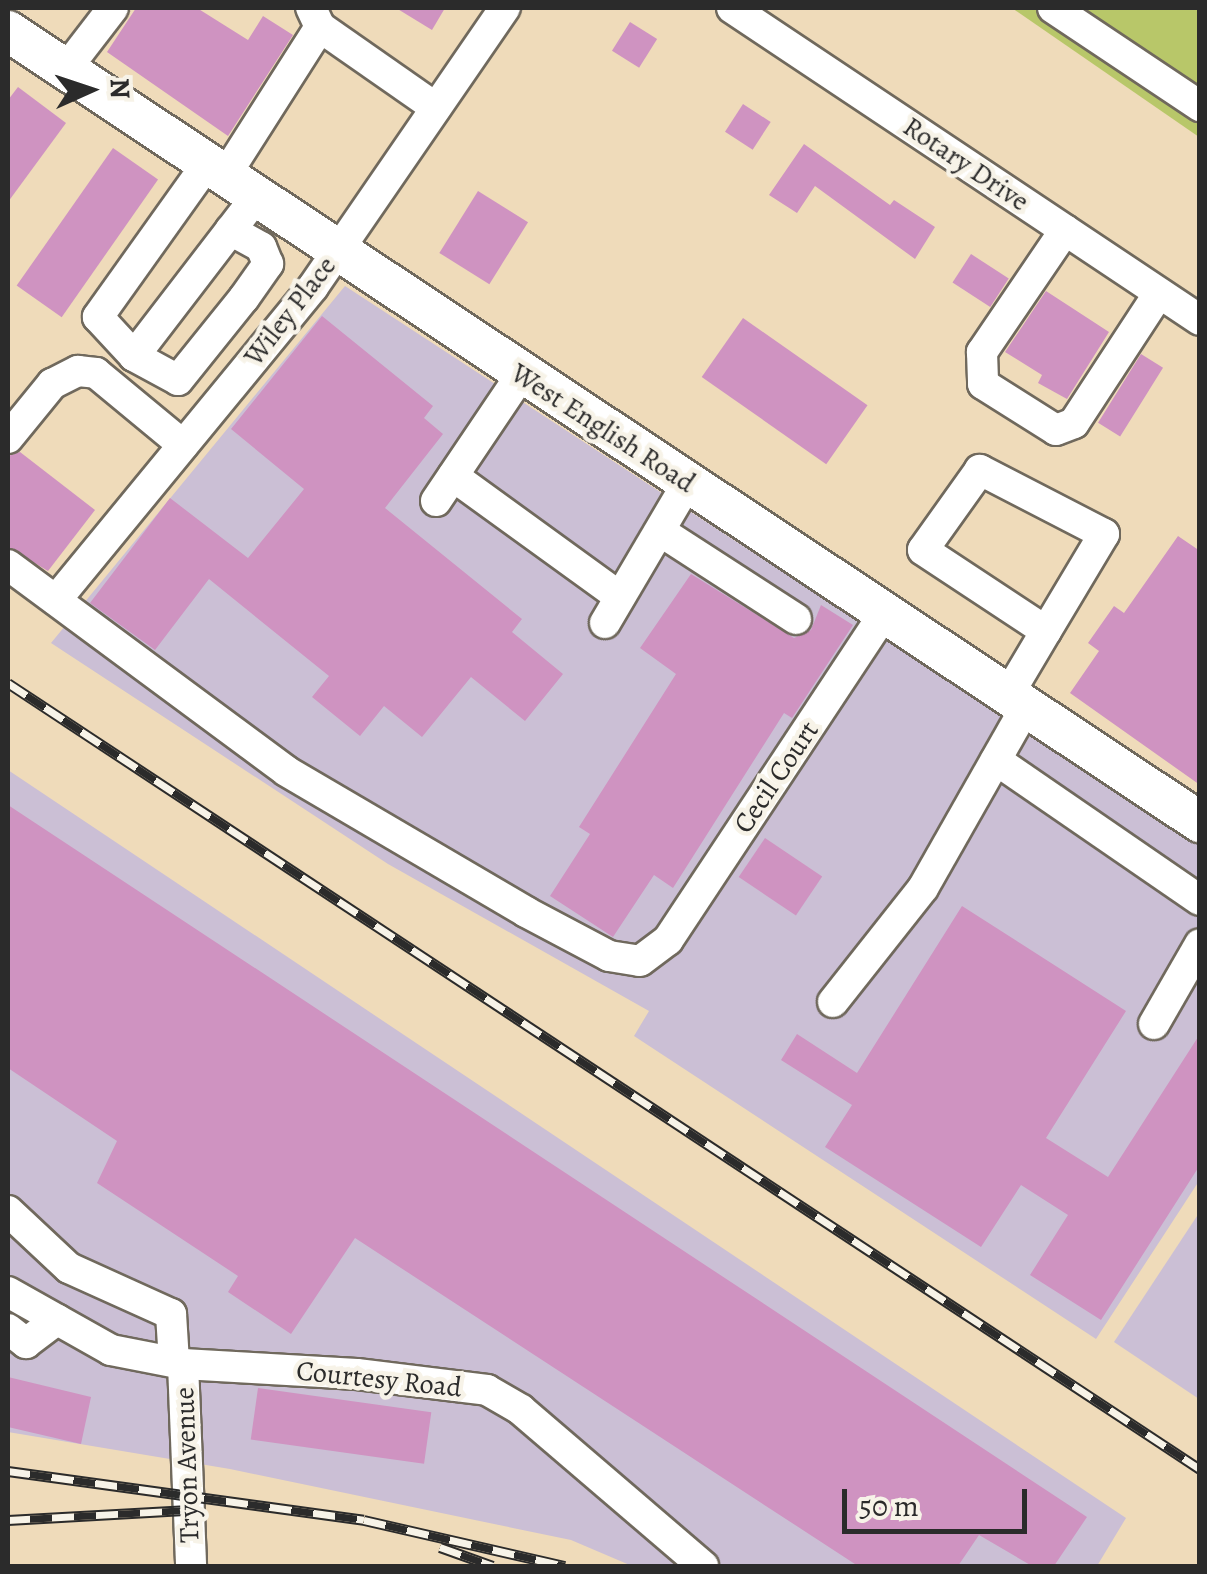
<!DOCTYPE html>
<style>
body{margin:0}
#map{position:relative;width:1207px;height:1574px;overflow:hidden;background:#efdbba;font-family:Alegreya,serif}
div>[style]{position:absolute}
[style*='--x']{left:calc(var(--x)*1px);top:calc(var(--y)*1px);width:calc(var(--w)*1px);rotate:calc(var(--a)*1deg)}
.industrial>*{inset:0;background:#cbbfd5}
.green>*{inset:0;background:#b8c769}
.building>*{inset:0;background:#cf93c1;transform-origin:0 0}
.roads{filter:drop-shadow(2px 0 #70695d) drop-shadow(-2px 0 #70695d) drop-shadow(0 2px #70695d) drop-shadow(0 -2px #70695d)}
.minor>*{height:30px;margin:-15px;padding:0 15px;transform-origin:15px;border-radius:15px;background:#fff}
.major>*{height:40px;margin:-20px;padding:0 20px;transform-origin:20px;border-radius:20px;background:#fff}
.rail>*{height:11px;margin-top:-5.5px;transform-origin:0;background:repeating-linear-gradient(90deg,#f7f3e8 0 22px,#2b2b2b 0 44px);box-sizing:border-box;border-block:2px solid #2b2b2b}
span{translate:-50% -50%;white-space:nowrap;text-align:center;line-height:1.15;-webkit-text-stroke:9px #f7f3e8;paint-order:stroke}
.street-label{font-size:28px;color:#2b2b2b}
.frame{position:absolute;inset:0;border:10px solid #2b2b2b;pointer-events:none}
.north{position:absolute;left:40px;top:40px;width:100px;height:100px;-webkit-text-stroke:8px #f7f3e8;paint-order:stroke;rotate:87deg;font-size:28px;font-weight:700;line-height:40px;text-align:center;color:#2b2b2b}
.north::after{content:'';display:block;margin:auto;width:35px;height:45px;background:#2b2b2b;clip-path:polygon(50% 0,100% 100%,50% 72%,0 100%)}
.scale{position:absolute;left:842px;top:1489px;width:185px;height:45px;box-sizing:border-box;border:5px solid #2b2b2b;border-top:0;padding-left:12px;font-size:30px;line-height:35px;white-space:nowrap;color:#2b2b2b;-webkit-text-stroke:8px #f7f3e8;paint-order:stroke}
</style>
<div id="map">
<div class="industrial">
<i style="clip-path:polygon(345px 286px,1199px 844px,1199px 1181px,1096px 1339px,634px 1036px,649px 1011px,388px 864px,51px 643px)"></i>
<i style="clip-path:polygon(8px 770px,1126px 1518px,1097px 1566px,632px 1566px,571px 1540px,230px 1469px,8px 1432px)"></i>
<i style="clip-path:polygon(1199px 1213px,1199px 1399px,1114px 1342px)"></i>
</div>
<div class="green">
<i style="clip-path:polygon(1012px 8px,1199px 8px,1199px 137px)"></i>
</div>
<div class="building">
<i style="clip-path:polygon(136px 8px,197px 8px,248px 40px,263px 16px,293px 35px,228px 136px,107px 52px)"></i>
<i style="clip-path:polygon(396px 8px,445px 8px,432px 30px)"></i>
<i style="left:630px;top:22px;width:32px;height:34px;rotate:32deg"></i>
<i style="clip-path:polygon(18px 87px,66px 123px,8px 202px,8px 100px)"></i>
<i style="left:743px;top:104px;width:33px;height:33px;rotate:33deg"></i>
<i style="clip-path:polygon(804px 144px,890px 205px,894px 200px,935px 227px,915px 259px,815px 186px,797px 213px,769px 195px)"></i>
<i style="left:113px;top:148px;width:55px;height:168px;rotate:35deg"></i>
<i style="left:478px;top:191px;width:59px;height:73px;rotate:32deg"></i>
<i style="left:971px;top:254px;width:45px;height:34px;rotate:33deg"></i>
<i style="clip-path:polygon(1046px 291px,1109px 332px,1067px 399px,1038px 383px,1042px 375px,1005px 352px)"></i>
<i style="clip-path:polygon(322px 316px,433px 406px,424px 418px,443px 434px,385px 508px,522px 619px,512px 632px,563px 674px,525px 721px,471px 677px,422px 737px,384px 706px,360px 736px,312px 697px,329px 676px,209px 579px,155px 650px,90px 603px,170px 498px,248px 558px,304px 489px,231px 429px)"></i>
<i style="left:743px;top:318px;width:152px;height:72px;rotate:35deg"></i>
<i style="left:1141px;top:354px;width:26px;height:81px;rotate:32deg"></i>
<i style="clip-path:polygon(20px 452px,95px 510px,48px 571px,8px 547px,8px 456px)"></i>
<i style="clip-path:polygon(1178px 536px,1200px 551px,1200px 785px,1070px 693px,1099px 651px,1088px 643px,1114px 606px,1124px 613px)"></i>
<i style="clip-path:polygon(691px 574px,794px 638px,811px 630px,821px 605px,853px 625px,792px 718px,784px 713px,673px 888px,654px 875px,613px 937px,550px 896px,590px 834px,579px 827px,676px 674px,640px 648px)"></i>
<i style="clip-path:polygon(8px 805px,1087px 1517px,1054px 1566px,1032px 1566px,979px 1535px,958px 1566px,858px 1566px,355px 1238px,291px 1334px,228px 1292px,238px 1276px,97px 1183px,117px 1141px,8px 1068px)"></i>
<i style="left:765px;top:838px;width:69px;height:47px;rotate:34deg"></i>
<i style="clip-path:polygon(962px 906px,1126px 1011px,1046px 1138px,1108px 1177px,1200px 1034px,1200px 1165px,1101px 1320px,1030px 1275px,1068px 1215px,1021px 1185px,981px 1247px,825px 1147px,852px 1105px,781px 1060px,797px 1034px,857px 1073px)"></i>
<i style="clip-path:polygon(8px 1377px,91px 1397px,81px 1444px,8px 1427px)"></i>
<i style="left:258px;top:1388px;width:175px;height:52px;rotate:8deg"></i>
</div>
<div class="roads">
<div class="minor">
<i style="--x:732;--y:8;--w:562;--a:33.69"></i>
<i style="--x:1053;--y:8;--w:177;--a:33.7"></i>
<i style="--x:320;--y:27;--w:141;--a:34.9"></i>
<i style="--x:66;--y:69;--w:77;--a:-52.4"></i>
<i style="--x:207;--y:164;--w:188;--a:125.5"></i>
<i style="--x:98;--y:317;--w:53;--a:47.3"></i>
<i style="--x:134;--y:356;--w:200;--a:-52.5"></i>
<i style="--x:225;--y:176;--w:177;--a:-57.5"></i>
<i style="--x:320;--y:27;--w:21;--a:-115"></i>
<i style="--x:1065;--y:230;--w:148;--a:124.2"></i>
<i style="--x:982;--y:352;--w:32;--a:88"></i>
<i style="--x:983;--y:384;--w:86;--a:32.2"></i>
<i style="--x:1056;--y:430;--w:19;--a:-21"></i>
<i style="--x:1074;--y:423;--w:155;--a:-56.8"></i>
<i style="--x:134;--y:356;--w:50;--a:28.6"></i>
<i style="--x:178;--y:380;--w:105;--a:-51.2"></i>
<i style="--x:244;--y:298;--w:42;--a:-54.8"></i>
<i style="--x:268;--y:264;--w:18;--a:-112"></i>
<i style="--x:261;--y:247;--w:35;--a:-151"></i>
<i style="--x:8;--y:438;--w:70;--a:-50.8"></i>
<i style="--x:52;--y:384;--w:29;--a:-27"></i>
<i style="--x:78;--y:371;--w:18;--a:6"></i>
<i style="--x:96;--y:373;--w:113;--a:39.6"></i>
<i style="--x:453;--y:476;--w:206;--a:35.9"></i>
<i style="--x:436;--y:501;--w:152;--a:-56"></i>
<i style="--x:660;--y:531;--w:162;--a:32.9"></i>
<i style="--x:8;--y:565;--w:346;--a:36.5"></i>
<i style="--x:286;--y:771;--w:278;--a:30.4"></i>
<i style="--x:526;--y:912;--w:94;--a:27.9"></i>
<i style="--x:609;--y:956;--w:31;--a:9"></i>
<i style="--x:640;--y:961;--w:35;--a:-37"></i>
<i style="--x:668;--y:940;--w:391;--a:-56.5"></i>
<i style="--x:56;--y:600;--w:405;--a:-50.6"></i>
<i style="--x:313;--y:287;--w:339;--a:-55.5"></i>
<i style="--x:605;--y:623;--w:161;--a:-59.5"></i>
<i style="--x:1008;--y:695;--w:74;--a:-59.3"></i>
<i style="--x:1046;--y:631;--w:113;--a:-59.1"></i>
<i style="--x:1104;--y:534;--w:140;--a:-152.7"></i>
<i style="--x:980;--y:470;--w:98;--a:125.5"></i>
<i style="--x:923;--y:550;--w:147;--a:33.4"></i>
<i style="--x:996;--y:760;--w:247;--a:34.5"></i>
<i style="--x:833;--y:1002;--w:145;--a:-51.7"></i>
<i style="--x:923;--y:888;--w:208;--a:-60.4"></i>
<i style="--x:1154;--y:1024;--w:92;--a:-60.1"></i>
<i style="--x:8;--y:1211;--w:83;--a:43.1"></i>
<i style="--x:69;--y:1268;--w:112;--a:24.3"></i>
<i style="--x:171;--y:1314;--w:48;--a:86.4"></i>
<i style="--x:8;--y:1292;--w:118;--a:29.4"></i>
<i style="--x:111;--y:1350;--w:73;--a:11"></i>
<i style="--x:183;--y:1364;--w:174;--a:3.3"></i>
<i style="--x:357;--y:1374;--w:131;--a:7"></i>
<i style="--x:487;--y:1390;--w:39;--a:30"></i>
<i style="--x:521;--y:1410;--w:240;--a:40.6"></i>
<i style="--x:8;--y:1329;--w:23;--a:38"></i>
<i style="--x:26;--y:1343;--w:39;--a:-37"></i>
<i style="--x:183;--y:1364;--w:202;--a:87.7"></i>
</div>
<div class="major">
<i style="--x:8;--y:31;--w:1431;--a:33.57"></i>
</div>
</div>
<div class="rail">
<i style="--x:8;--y:683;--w:1428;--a:33.4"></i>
<i style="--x:8;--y:1471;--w:359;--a:7.8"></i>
<i style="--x:364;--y:1520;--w:206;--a:12.9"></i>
<i style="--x:8;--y:1520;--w:177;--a:-3.2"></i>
<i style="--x:440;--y:1547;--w:56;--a:19.7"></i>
</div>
<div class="street-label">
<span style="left:966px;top:164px;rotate:34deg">Rotary Drive</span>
<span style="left:290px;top:311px;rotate:-52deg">Wiley Place</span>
<span style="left:603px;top:428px;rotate:33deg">West English Road</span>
<span style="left:776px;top:777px;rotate:-56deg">Cecil Court</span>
<span style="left:379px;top:1379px;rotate:6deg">Courtesy Road</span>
<span style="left:187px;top:1465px;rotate:-92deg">Tryon Avenue</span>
</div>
<div class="frame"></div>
<div class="north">N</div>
<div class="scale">50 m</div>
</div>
